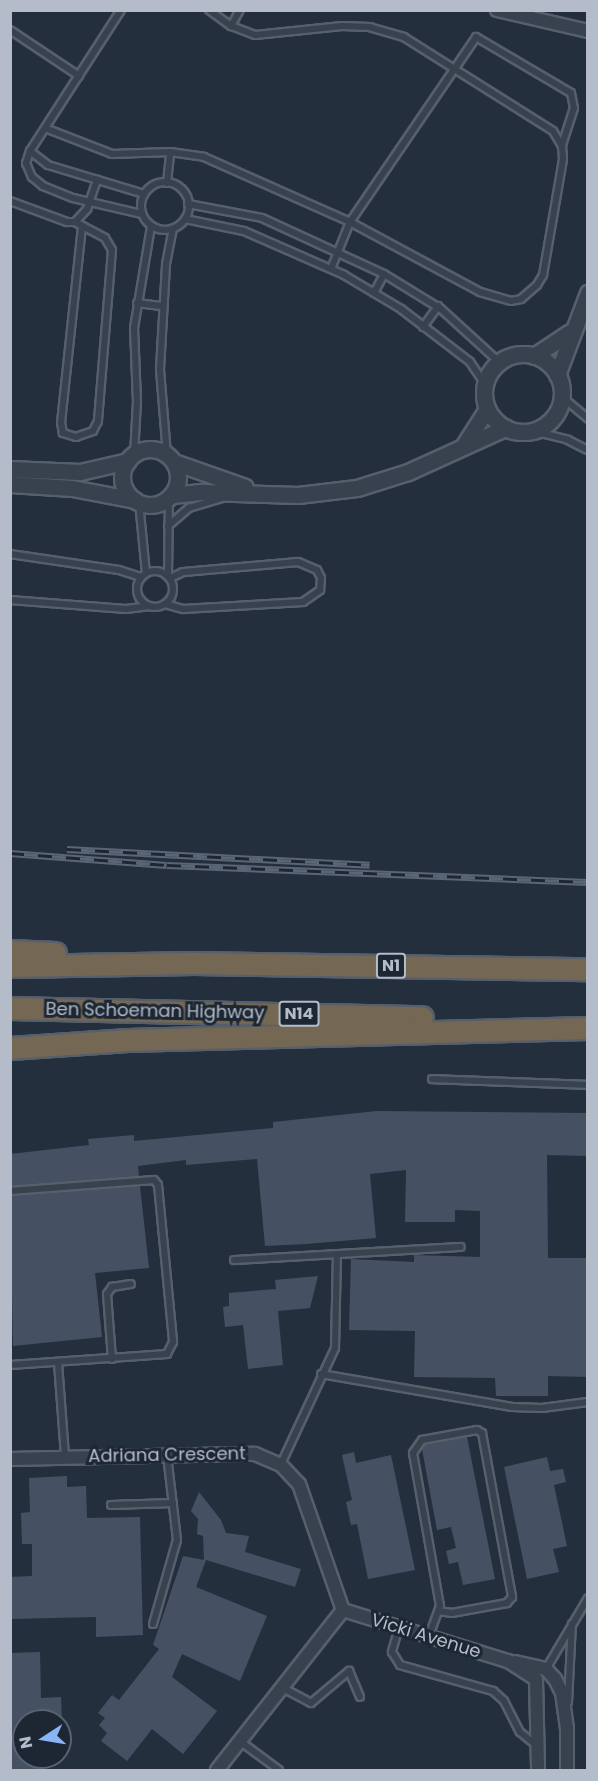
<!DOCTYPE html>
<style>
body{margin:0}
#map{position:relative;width:598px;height:1781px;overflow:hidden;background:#242f3e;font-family:Poppins,sans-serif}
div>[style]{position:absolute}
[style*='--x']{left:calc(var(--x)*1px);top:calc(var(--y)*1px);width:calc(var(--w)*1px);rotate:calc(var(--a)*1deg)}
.building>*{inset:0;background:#455162}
.roads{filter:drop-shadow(2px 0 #565f6c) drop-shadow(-2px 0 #565f6c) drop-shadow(0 2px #565f6c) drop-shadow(0 -2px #565f6c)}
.service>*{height:6px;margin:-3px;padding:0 3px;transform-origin:3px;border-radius:3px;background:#38414e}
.service>.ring{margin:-3px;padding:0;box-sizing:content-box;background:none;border:6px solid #38414e;border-radius:50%}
.minor>*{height:12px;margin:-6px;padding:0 6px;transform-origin:6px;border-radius:6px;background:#38414e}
.tertiary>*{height:15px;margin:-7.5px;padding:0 7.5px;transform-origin:7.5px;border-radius:7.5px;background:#38414e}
.tertiary>.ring{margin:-7.5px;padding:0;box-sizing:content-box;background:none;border:15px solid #38414e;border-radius:50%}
.motorway>*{height:21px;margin:-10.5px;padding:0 10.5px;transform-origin:10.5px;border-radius:10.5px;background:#746855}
.rail>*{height:7px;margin-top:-3.5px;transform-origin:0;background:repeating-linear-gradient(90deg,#1d2633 0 14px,#5a6575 0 28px);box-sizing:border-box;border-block:2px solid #5a6575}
span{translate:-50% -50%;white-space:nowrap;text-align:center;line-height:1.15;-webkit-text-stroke:6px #1d2633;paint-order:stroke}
.shield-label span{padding:2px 4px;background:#1d2633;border:2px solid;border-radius:4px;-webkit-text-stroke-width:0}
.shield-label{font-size:16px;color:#b4bcc9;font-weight:700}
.street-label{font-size:18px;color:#b4bcc9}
.frame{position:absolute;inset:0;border:12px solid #b4bcc9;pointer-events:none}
.north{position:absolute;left:12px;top:1709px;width:60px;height:60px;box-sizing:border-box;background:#1d2633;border:2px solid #59626f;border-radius:50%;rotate:258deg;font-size:16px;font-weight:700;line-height:24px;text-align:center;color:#b4bcc9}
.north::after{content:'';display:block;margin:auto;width:21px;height:27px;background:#8ab4f8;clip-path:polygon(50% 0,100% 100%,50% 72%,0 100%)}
</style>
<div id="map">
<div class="building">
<i style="clip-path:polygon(377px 1111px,588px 1113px,588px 1156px,547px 1155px,548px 1258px,588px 1258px,588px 1377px,548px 1376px,548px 1396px,496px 1396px,495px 1378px,414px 1377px,415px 1331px,349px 1330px,351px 1259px,414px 1262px,414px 1255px,480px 1257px,480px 1211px,455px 1210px,455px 1222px,405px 1222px,406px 1170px,370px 1174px,376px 1238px,306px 1244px,265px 1246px,257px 1159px,186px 1165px,186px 1160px,138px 1166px,139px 1176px,10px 1186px,10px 1154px,89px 1145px,88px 1139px,134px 1135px,134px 1141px,273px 1128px,273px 1122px)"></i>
<i style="clip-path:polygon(140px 1186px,149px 1268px,95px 1273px,102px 1337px,13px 1346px,10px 1196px)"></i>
<i style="clip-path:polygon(318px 1276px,310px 1308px,278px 1311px,283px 1365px,248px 1369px,243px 1325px,225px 1327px,223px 1307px,229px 1306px,229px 1293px,276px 1289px,275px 1280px)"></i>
<i style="clip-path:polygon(467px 1437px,495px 1579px,463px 1585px,458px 1562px,449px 1564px,446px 1551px,456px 1548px,451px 1527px,437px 1530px,422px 1449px,425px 1445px)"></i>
<i style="clip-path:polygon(354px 1452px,356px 1463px,391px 1455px,415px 1570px,368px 1579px,357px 1524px,351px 1525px,346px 1502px,352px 1500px,342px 1455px)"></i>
<i style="clip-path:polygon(547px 1457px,550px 1471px,563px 1469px,566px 1482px,554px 1485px,567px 1546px,553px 1549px,559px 1572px,527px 1579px,504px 1467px)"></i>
<i style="clip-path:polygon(67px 1476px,67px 1487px,86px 1486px,87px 1518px,140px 1517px,143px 1635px,96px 1637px,96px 1617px,10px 1619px,10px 1577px,32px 1576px,32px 1544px,22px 1544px,21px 1513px,30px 1512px,29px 1478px)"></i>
<i style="clip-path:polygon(199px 1492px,221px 1520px,226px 1533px,249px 1536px,245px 1552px,301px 1569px,295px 1587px,206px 1560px,196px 1587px,267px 1616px,240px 1681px,182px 1654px,172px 1677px,217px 1711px,183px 1754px,152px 1729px,127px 1761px,101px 1741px,107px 1733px,99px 1725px,105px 1718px,98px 1713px,112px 1695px,119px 1700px,159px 1649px,153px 1645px,183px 1556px,204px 1560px,203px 1536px,197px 1534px,198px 1519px,191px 1511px)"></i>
<i style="clip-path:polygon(40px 1652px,41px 1698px,61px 1697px,62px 1721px,24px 1721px,24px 1757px,42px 1757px,43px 1769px,10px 1770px,10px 1653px)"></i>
</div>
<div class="roads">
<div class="service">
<i style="--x:121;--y:10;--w:168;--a:122.8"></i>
<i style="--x:30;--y:151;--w:13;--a:108"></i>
<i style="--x:26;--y:163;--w:15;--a:67"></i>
<i style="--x:32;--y:177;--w:14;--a:39"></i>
<i style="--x:43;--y:186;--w:32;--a:22"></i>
<i style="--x:73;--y:198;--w:71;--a:13.1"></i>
<i style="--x:231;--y:26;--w:18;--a:-61"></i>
<i style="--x:10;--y:30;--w:83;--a:33.7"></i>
<i style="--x:45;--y:128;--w:72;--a:21.2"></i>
<i style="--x:112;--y:154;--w:58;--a:-2"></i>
<i style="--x:170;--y:152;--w:34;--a:8"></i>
<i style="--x:204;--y:157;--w:160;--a:24"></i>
<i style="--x:350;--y:222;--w:148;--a:28.3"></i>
<i style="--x:480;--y:292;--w:32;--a:16"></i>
<i style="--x:511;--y:301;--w:10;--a:-11"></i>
<i style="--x:521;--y:299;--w:21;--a:-41"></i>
<i style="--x:537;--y:285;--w:12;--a:-59"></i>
<i style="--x:543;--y:275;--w:118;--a:-80.2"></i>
<i style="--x:563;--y:159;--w:13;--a:-94"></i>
<i style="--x:562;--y:146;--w:17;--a:-121"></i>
<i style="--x:553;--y:131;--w:176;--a:-147.8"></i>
<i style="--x:404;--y:37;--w:35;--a:-164"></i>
<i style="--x:370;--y:27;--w:28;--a:-178"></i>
<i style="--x:342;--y:26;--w:87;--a:174.1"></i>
<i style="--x:255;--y:35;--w:26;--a:-159"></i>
<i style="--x:231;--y:26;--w:27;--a:-144"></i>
<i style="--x:30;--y:151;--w:23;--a:38"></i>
<i style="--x:48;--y:165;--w:100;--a:16.8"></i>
<i class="ring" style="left:141px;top:182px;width:42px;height:42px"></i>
<i style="--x:167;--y:183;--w:31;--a:-84"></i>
<i style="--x:10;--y:201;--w:61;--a:20.2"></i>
<i style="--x:67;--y:222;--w:8;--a:0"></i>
<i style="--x:75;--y:222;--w:18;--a:-47"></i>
<i style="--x:87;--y:209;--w:31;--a:-71"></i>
<i style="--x:188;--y:204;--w:75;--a:10.7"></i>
<i style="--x:262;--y:218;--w:134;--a:24.7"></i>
<i style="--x:384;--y:274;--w:67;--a:31.6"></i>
<i style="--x:441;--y:309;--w:79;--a:42.4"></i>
<i style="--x:185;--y:219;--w:60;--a:11.5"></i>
<i style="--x:244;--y:231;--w:109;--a:23.7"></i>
<i style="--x:344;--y:275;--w:66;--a:30.8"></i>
<i style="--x:401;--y:309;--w:87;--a:37.5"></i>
<i style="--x:470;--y:362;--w:27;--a:56"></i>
<i style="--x:75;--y:222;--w:34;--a:28"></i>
<i style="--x:105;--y:238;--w:14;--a:60"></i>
<i style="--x:112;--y:250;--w:172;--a:94.7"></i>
<i style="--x:98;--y:421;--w:11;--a:117"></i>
<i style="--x:93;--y:431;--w:18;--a:161"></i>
<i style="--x:76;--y:437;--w:14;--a:-163"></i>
<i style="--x:63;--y:433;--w:10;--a:-101"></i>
<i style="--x:61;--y:423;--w:198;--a:-83.9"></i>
<i style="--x:331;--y:269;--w:51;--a:-68"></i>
<i style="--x:350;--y:222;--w:224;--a:-55.7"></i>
<i style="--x:476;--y:37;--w:110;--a:30.5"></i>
<i style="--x:571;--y:93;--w:15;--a:79"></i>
<i style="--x:574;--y:108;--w:40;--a:108"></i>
<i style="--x:374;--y:293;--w:21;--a:-62"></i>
<i style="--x:137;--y:303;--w:26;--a:7"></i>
<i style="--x:423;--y:327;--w:26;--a:-54"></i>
<i style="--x:561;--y:396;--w:35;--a:40"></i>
<i style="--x:533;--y:431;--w:36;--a:14"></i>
<i style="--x:568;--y:440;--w:22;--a:27"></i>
<i style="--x:134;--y:455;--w:53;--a:-86.8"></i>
<i style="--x:137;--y:402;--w:74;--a:-92.3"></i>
<i style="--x:134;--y:328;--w:103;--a:-80.5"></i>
<i style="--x:167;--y:455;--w:86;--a:-94.7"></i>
<i style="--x:160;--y:369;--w:105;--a:-86.7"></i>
<i style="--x:166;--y:264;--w:36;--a:-79"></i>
<i style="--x:139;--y:502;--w:71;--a:84.4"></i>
<i style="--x:168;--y:526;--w:28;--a:-41"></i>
<i style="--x:189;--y:508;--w:34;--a:-17"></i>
<i style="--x:10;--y:554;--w:110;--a:8.4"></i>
<i style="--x:119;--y:570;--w:23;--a:18"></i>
<i class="ring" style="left:137px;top:571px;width:30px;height:30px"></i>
<i style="--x:168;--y:576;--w:79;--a:-89.3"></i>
<i style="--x:10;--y:600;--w:116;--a:4.4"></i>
<i style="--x:126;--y:609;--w:24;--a:-7"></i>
<i style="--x:165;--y:604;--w:19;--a:16"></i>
<i style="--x:183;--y:609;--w:120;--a:-3.3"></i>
<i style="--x:303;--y:602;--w:21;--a:-35"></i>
<i style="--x:320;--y:590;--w:12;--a:-85"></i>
<i style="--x:321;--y:578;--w:9;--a:-117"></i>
<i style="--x:317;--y:570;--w:21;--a:-157"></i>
<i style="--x:298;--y:562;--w:115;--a:175"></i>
<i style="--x:183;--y:572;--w:14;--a:155"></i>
<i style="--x:432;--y:1079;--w:156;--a:2.2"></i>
<i style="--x:10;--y:1191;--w:144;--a:-4.4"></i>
<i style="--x:154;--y:1180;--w:6;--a:51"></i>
<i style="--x:158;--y:1185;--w:158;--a:84.5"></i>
<i style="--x:173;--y:1342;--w:13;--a:117"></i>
<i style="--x:167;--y:1354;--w:157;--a:176"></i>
<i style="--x:234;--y:1260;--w:227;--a:-3.3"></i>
<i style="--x:112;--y:1359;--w:65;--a:-94.4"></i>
<i style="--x:107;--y:1294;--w:9;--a:-54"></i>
<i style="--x:112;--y:1287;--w:19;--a:-9"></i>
<i style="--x:58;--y:1363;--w:94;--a:85.7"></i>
<i style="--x:321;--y:1374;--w:194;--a:9.8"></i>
<i style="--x:512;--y:1407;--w:30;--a:2"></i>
<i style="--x:542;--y:1408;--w:46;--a:-7.4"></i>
<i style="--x:281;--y:1464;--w:128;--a:-65"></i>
<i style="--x:335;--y:1348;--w:93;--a:-88.8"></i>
<i style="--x:111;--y:1505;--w:62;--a:-1.8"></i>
<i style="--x:153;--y:1624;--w:87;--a:-74.1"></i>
<i style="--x:177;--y:1540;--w:86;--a:-96.7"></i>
<i style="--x:399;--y:1627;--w:26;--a:106"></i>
<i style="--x:392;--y:1652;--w:15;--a:58"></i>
<i style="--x:400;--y:1665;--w:97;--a:15.6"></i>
<i style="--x:493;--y:1691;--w:15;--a:42"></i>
<i style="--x:504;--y:1701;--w:35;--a:63"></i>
<i style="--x:520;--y:1732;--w:22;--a:39"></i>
<i style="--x:429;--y:1636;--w:32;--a:-70"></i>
<i style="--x:440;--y:1606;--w:155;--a:-100"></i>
<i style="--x:413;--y:1453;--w:16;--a:-55"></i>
<i style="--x:422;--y:1440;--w:56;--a:-10.3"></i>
<i style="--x:477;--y:1430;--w:6;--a:31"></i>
<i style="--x:482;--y:1433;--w:167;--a:79.6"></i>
<i style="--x:512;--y:1597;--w:8;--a:130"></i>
<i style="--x:507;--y:1603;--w:56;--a:169.7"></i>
<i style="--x:452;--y:1613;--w:14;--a:-172"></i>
<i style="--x:546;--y:1669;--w:82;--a:-59.4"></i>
<i style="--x:283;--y:1688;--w:32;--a:28"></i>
<i style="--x:311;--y:1703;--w:50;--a:-40.1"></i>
<i style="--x:349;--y:1671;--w:28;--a:67"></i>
<i style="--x:568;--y:1702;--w:78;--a:-87.1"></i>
<i style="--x:241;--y:1742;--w:47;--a:36.4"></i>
</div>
<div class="minor">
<i style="--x:497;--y:10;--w:93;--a:13"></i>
<i style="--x:10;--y:1459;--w:245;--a:-1.2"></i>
<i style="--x:255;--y:1454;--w:28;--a:23"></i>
<i style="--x:281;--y:1465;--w:26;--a:47"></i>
<i style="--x:299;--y:1484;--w:133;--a:70.8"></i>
<i style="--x:343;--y:1610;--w:204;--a:128.2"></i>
<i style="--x:343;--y:1610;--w:173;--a:17.2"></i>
<i style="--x:508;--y:1661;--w:33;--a:33"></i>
<i style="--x:515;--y:1662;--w:32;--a:13"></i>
<i style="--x:546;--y:1669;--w:13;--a:48"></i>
<i style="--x:555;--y:1679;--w:16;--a:63"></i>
<i style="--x:562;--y:1693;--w:36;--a:82"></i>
<i style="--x:567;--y:1729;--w:41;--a:90"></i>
<i style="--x:536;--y:1679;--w:91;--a:88.7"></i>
</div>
<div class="tertiary">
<i class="ring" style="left:484px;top:354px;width:63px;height:63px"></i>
<i style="--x:534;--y:356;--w:43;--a:-33.7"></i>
<i style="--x:557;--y:375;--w:88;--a:-69.3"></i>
<i style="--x:464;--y:445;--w:43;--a:-57.4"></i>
<i class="ring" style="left:122px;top:449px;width:41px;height:41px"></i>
<i style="--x:174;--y:462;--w:75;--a:19.4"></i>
<i style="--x:10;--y:469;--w:70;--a:2.5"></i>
<i style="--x:80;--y:472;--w:49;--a:-12.9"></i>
<i style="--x:10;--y:484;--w:62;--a:3.7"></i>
<i style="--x:72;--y:488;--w:64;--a:10.8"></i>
<i style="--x:172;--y:495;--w:31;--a:-6"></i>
<i style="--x:203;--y:492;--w:95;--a:1.8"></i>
<i style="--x:298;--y:495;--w:59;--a:-6.8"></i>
<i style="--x:357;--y:488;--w:53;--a:-17.4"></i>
<i style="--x:408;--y:472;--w:107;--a:-24.4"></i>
</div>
<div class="motorway">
<i style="--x:10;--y:951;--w:45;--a:2.5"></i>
<i style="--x:10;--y:966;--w:184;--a:-0.9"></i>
<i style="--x:194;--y:963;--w:394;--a:0.9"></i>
<i style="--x:10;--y:1008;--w:412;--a:1.3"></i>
<i style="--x:10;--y:1048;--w:118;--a:-3.9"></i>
<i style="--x:128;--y:1040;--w:460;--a:-1.5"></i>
</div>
</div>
<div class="rail">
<i style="--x:67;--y:849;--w:303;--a:3"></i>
<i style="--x:10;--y:853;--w:157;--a:4.4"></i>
<i style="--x:167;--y:865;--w:421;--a:2.3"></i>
</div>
<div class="shield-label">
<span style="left:391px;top:966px">N1</span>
<span style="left:299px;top:1014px">N14</span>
</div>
<div class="street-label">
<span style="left:155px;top:1011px;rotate:1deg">Ben Schoeman Highway</span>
<span style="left:167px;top:1455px;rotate:-1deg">Adriana Crescent</span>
<span style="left:426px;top:1636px;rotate:17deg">Vicki Avenue</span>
</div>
<div class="frame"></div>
<div class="north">N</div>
</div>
